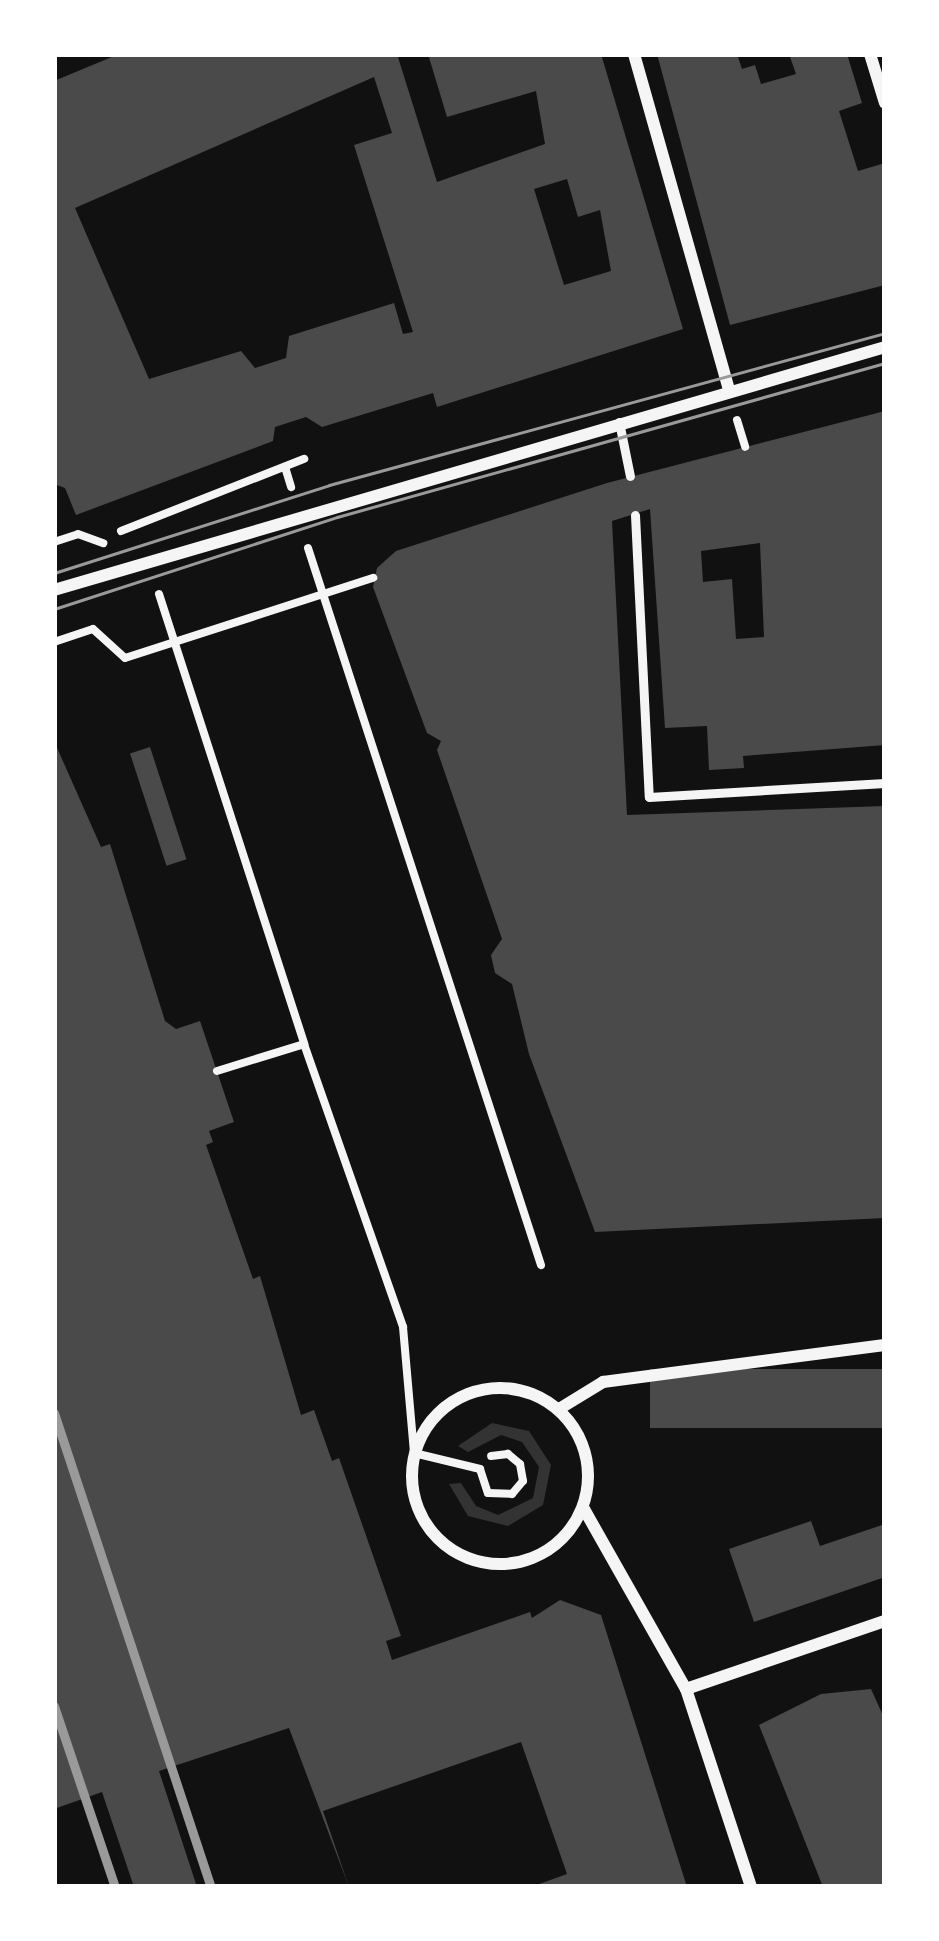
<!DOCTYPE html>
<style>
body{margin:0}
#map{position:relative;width:939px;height:1941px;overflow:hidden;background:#111;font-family:Roboto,sans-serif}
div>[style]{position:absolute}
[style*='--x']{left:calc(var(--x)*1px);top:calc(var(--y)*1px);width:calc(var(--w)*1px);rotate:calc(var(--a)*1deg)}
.water>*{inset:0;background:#333}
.building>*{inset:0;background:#4a4a4a;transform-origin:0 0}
.path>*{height:8px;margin:-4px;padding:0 4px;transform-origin:4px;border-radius:4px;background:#f5f5f5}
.service>*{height:9px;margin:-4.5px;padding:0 4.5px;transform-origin:4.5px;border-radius:4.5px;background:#f5f5f5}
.minor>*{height:12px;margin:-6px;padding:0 6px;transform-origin:6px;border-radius:6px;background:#f5f5f5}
.minor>.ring{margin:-6px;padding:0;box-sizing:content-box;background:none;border:12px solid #f5f5f5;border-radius:50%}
.tram>*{height:3px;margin:-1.5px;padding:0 1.5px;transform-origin:1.5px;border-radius:1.5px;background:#9a9a9a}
.rail>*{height:9px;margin:-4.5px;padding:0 4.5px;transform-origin:4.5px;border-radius:4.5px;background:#9a9a9a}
span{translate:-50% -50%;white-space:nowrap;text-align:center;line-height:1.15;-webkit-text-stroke:9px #fff;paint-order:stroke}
.frame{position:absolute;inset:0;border:57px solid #fff;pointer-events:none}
</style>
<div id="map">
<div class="water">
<i style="clip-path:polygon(492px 1423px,529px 1431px,551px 1465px,543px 1505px,508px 1526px,468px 1516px,449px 1484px,461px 1483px,476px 1506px,498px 1515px,533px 1498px,539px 1467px,522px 1442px,501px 1435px,468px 1452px,458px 1446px)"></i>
</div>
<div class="building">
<i style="clip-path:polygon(evenodd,119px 54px,397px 54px,437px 182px,545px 144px,536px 91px,447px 117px,428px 54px,601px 54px,683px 329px,437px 407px,433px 393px,322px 427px,306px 417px,275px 427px,273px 441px,76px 515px,65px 488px,54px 484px,54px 81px,119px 54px,374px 77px,392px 133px,354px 145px,413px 332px,403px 334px,394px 303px,289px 336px,286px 358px,255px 368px,241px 351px,149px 379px,75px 208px,374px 77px,119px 54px,567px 179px,578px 217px,600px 210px,611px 271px,564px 285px,534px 189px,567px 179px)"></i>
<i style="clip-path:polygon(657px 54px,737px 54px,742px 69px,755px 65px,761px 84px,796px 74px,789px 54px,847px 54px,862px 103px,839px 111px,858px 171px,885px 163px,885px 285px,730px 325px)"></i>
<i style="clip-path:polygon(evenodd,885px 411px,885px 745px,743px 756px,744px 768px,709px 770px,707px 726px,665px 728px,650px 509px,612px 521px,627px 815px,885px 806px,885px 1218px,595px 1232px,529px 1054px,512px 984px,495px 973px,491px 955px,502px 939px,437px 750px,441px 741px,427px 733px,373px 587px,377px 568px,396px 551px,607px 483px,885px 411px,760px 543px,764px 637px,736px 639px,732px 579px,703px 582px,701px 551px,760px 543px)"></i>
<i style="clip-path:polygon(54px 741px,101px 847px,110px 844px,165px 1021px,176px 1029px,200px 1021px,234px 1122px,209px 1131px,213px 1142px,206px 1145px,253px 1279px,260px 1276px,301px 1415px,314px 1410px,332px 1461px,339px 1458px,401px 1636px,386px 1641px,392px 1660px,530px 1612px,532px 1618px,560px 1600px,601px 1615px,687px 1887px,531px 1887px,567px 1874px,521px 1742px,323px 1811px,349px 1887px,289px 1728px,159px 1771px,197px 1887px,134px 1887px,102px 1792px,54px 1809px)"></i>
<i style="left:150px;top:747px;width:118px;height:21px;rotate:72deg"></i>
<i style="left:885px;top:1369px;width:59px;height:235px;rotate:90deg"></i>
<i style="clip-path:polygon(811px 1521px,820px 1546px,885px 1524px,885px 1577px,754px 1622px,729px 1549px)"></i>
<i style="clip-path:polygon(871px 1689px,885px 1720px,885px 1887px,823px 1887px,759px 1725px,821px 1694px)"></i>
</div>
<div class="path">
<i style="--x:737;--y:420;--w:28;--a:73"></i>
<i style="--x:285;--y:467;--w:21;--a:73"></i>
<i style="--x:121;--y:531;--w:197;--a:-21.5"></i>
<i style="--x:54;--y:542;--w:25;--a:-18"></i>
<i style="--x:78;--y:534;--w:27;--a:20"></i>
<i style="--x:308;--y:548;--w:754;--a:72"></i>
<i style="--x:159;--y:594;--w:473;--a:72.1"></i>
<i style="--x:54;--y:642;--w:41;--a:-18.4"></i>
<i style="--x:93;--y:629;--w:43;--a:42.2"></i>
<i style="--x:125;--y:658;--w:261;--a:-17.9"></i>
<i style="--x:217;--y:1071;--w:91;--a:-17.2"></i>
<i style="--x:304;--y:1044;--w:300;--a:70.7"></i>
<i style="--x:403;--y:1327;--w:126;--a:85"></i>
<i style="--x:414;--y:1453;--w:68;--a:13.6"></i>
<i style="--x:480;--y:1469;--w:25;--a:72"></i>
<i style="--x:488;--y:1493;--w:24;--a:2"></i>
<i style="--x:512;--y:1494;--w:17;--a:-50"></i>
<i style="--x:523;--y:1481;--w:17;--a:-100"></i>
<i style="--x:520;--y:1464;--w:16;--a:-140"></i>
<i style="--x:508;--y:1454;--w:17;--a:173"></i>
</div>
<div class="service">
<i style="--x:619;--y:422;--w:55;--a:78.5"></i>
<i style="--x:635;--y:515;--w:282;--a:87.2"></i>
<i style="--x:649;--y:797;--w:236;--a:-3.4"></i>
</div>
<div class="minor">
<i style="--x:634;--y:54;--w:349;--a:74.2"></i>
<i style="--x:870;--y:54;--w:51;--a:73"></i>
<i style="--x:54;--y:590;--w:866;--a:-16.3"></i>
<i class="ring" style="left:412px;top:1388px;width:164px;height:164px"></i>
<i style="--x:559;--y:1409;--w:52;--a:-31.5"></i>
<i style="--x:603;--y:1382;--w:284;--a:-7.5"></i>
<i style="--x:584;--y:1509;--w:207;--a:60.5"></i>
<i style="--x:686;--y:1689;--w:208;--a:71.8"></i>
<i style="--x:686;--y:1689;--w:210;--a:-18.9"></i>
</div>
<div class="tram">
<i style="--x:54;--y:573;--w:289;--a:-17.7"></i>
<i style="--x:329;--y:485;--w:576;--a:-15.29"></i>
<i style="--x:54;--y:609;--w:298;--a:-18"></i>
<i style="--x:337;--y:517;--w:569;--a:-15.7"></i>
</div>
<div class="rail">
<i style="--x:54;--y:1413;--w:499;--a:71.7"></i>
<i style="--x:54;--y:1706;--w:191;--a:71.4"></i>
</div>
<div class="frame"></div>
</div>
